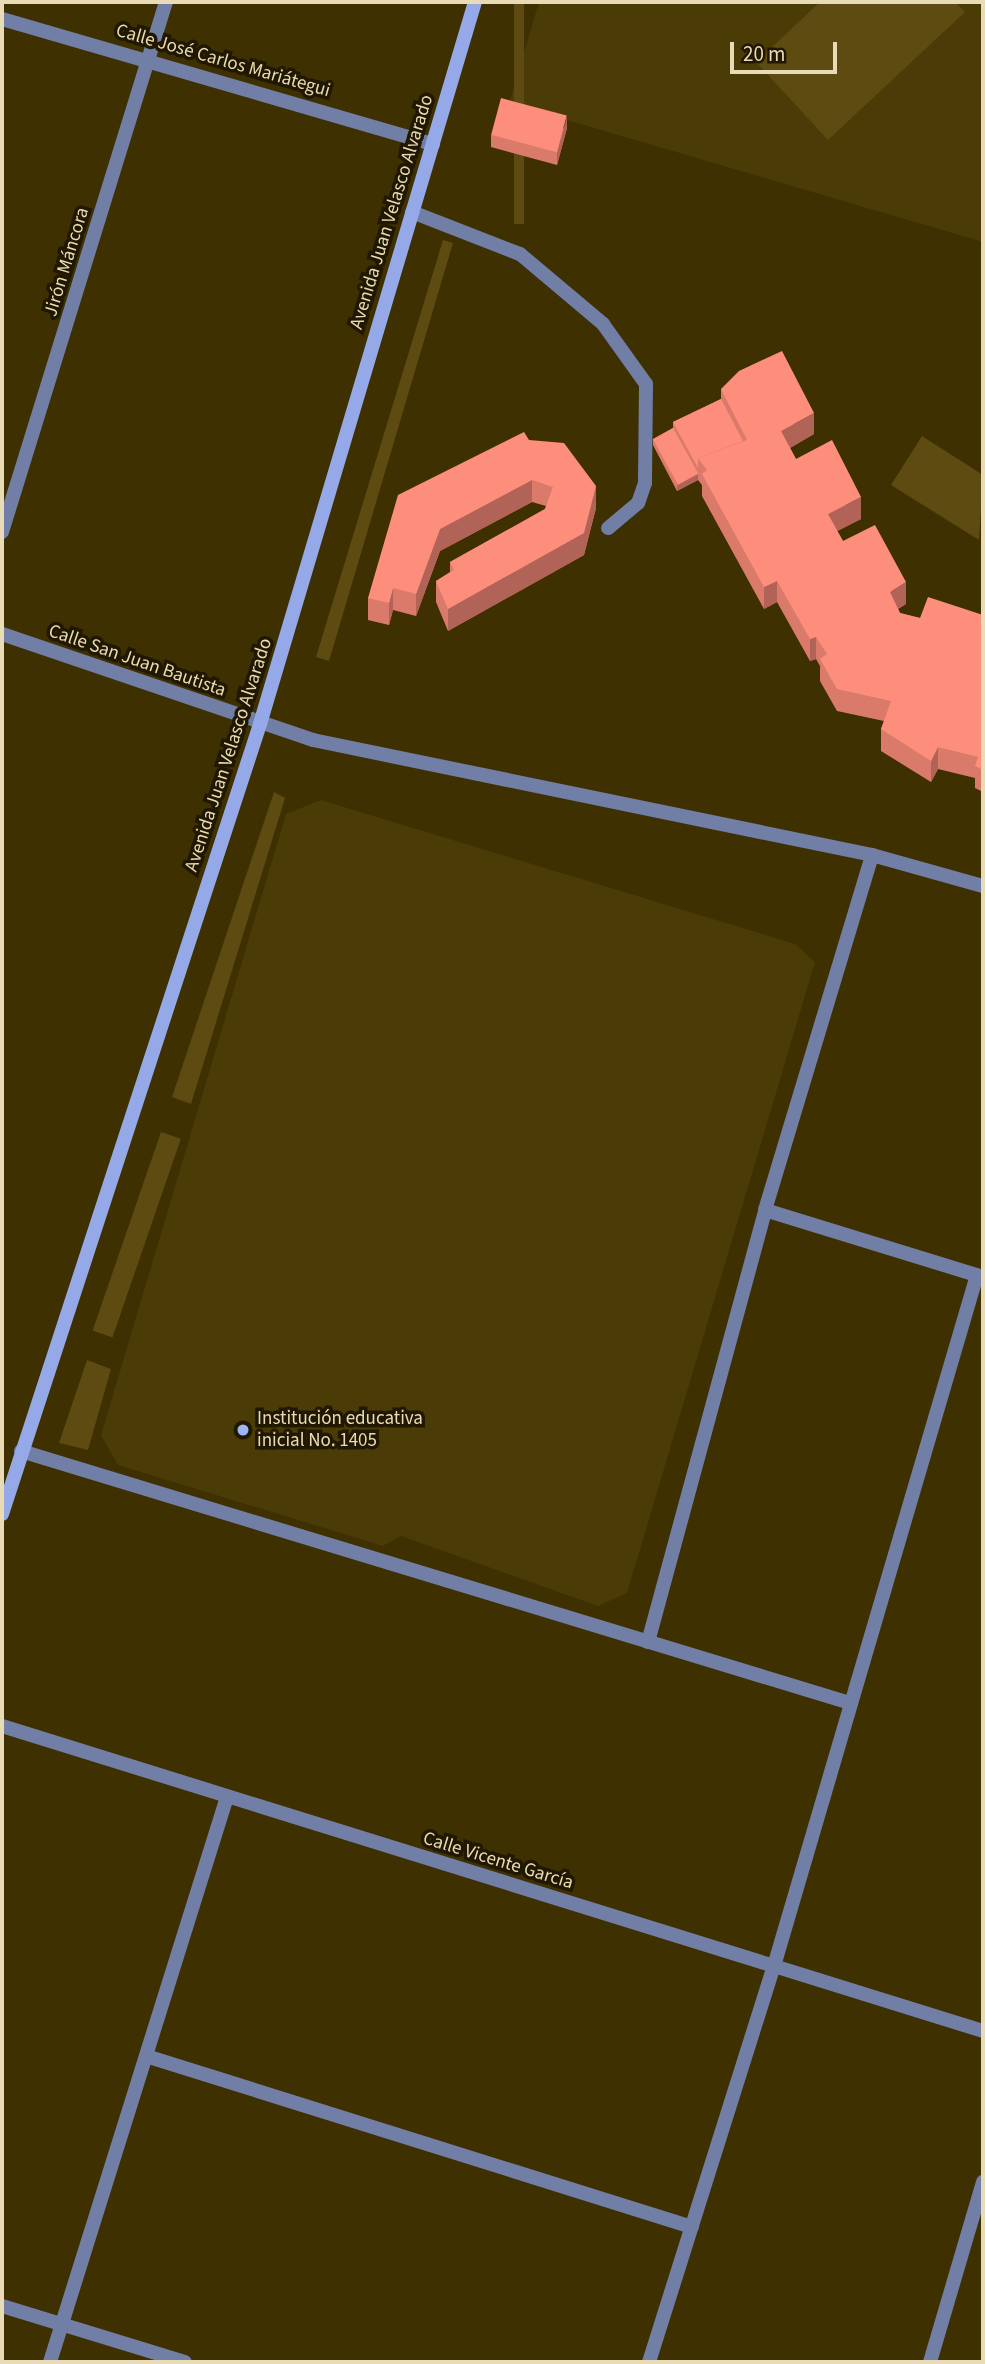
<!DOCTYPE html>
<meta charset="utf-8">
<style>
body{margin:0}
#map{position:relative;width:985px;height:2364px;overflow:hidden;background:#3e3001;font-family:"Source Sans 3",sans-serif}
div>[style]{position:absolute}
[style*='--x']{left:calc(var(--x)*1px);top:calc(var(--y)*1px);width:calc(var(--w)*1px);rotate:calc(var(--a)*1deg)}
.built>*{inset:0;background:#4b3b07}
.green>*{inset:0;background:#5d4b11;transform-origin:0 0}
.lane>*{height:14px;margin:-7px;padding:0 7px;transform-origin:7px;border-radius:7px;background:#717ea6}
.street>*{height:14px;margin:-7px;padding:0 7px;transform-origin:7px;border-radius:7px;background:#717ea6}
.secondary>*{height:14px;margin:-7px;padding:0 7px;transform-origin:7px;border-radius:7px;background:#95a9e8}
.wall>*{inset:0;background:#da7a6b}
.shaded-wall>*{inset:0;background:#b26357}
.building>*{inset:0;background:#fe8e7c;transform-origin:0 0}
.dots>*{width:19px;height:19px;translate:-50% -50%;box-sizing:border-box;border:4px solid #211801;border-radius:50%}
span{translate:-50% -50%;white-space:nowrap;text-align:center;line-height:1.15;-webkit-text-stroke:7px #211801;paint-order:stroke}
.street-label{font-size:19px;color:#e9dbb5}
.poi-label{font-size:19px;color:#e9dbb5}
.left{translate:0 -50%;text-align:left}
.frame{position:absolute;inset:0;border:4px solid #e9dbb5;pointer-events:none}
.scale{position:absolute;left:730px;top:42px;width:107px;height:32px;box-sizing:border-box;border:4px solid #e9dbb5;border-top:0;padding-left:9px;font-size:21px;line-height:24px;white-space:nowrap;color:#e9dbb5;-webkit-text-stroke:5px #211801;paint-order:stroke}
</style>
<div id="map">
<div class="built">
<i style="clip-path:polygon(539px 2px,983px 2px,983px 242px,509px 103px)"></i>
<i style="clip-path:polygon(321px 800px,795px 944px,815px 962px,627px 1593px,598px 1606px,401px 1536px,383px 1546px,118px 1465px,101px 1435px,286px 814px)"></i>
</div>
<div class="green">
<i style="left:514px;top:2px;width:10px;height:222px"></i>
<i style="clip-path:polygon(820px 2px,955px 2px,965px 12px,828px 140px,756px 62px)"></i>
<i style="clip-path:polygon(443px 240px,453px 243px,329px 661px,316px 657px)"></i>
<i style="clip-path:polygon(922px 436px,983px 475px,979px 540px,891px 485px)"></i>
<i style="clip-path:polygon(274px 792px,285px 798px,191px 1104px,172px 1097px)"></i>
<i style="left:161px;top:1132px;width:21px;height:210px;rotate:19deg"></i>
<i style="clip-path:polygon(87px 1360px,111px 1369px,88px 1450px,59px 1443px)"></i>
</div>
<div class="lane">
<i style="--x:412;--y:212;--w:116;--a:21.3"></i>
<i style="--x:520;--y:254;--w:109;--a:40.1"></i>
<i style="--x:603;--y:324;--w:74;--a:54.4"></i>
<i style="--x:646;--y:384;--w:99;--a:90.6"></i>
<i style="--x:645;--y:483;--w:21;--a:109"></i>
<i style="--x:638;--y:503;--w:39;--a:140"></i>
</div>
<div class="street">
<i style="--x:2;--y:19;--w:449;--a:16.2"></i>
<i style="--x:2;--y:532;--w:555;--a:-72.81"></i>
<i style="--x:2;--y:634;--w:329;--a:18.8"></i>
<i style="--x:313;--y:740;--w:571;--a:11.62"></i>
<i style="--x:872;--y:855;--w:115;--a:15.6"></i>
<i style="--x:765;--y:1210;--w:228;--a:17.1"></i>
<i style="--x:21;--y:1451;--w:866;--a:16.91"></i>
<i style="--x:648;--y:1642;--w:448;--a:-74.8"></i>
<i style="--x:765;--y:1210;--w:371;--a:-73.2"></i>
<i style="--x:2;--y:1726;--w:1027;--a:17.27"></i>
<i style="--x:146;--y:2056;--w:572;--a:17.39"></i>
<i style="--x:2;--y:2306;--w:191;--a:17"></i>
<i style="--x:50;--y:2362;--w:592;--a:-72.61"></i>
<i style="--x:649;--y:2362;--w:415;--a:-72.5"></i>
<i style="--x:774;--y:1966;--w:720;--a:-73.63"></i>
<i style="--x:930;--y:2362;--w:188;--a:-73.6"></i>
</div>
<div class="secondary">
<i style="--x:2;--y:1514;--w:831;--a:-71.91"></i>
<i style="--x:260;--y:724;--w:753;--a:-73.42"></i>
</div>
<div class="wall">
<i style="clip-path:polygon(567px 128px,557px 165px,491px 147px,491px 135px)"></i>
<i style="clip-path:polygon(721px 389px,814px 434px,790px 448px,796px 459px,861px 519px,837px 531px,843px 541px,906px 604px,898px 609px,900px 613px,920px 618px,983px 615px,983px 792px,975px 788px,975px 778px,938px 769px,931px 782px,881px 751px,881px 729px,884px 721px,837px 711px,820px 681px,820px 666px,816px 659px,810px 661px,777px 602px,764px 609px,702px 496px,702px 485px,698px 480px,677px 491px,653px 445px,653px 439px,673px 428px,673px 422px,721px 399px)"></i>
<i style="clip-path:polygon(529px 440px,596px 508px,584px 555px,448px 631px,436px 602px,436px 581px,450px 572px,450px 562px,545px 509px,546px 506px,532px 502px,440px 551px,416px 616px,393px 610px,389px 625px,368px 620px,368px 598px)"></i>
</div>
<div class="shaded-wall">
<i style="clip-path:polygon(567px 116px,567px 128px,557px 165px,557px 153px)"></i>
<i style="clip-path:polygon(814px 413px,814px 434px,781px 453px,781px 431px)"></i>
<i style="clip-path:polygon(698px 474px,698px 480px,677px 491px,677px 485px)"></i>
<i style="clip-path:polygon(532px 480px,532px 502px,440px 551px,416px 616px,416px 594px,440px 529px)"></i>
<i style="clip-path:polygon(596px 486px,596px 508px,584px 555px,448px 631px,448px 609px)"></i>
<i style="clip-path:polygon(861px 497px,861px 519px,828px 536px,828px 514px)"></i>
<i style="clip-path:polygon(777px 581px,777px 602px,764px 609px,764px 587px)"></i>
<i style="clip-path:polygon(906px 582px,906px 604px,890px 613px,890px 592px)"></i>
<i style="clip-path:polygon(393px 588px,393px 610px,389px 625px,389px 603px)"></i>
<i style="clip-path:polygon(816px 637px,816px 659px,810px 661px,810px 639px)"></i>
<i style="clip-path:polygon(938px 747px,938px 769px,931px 782px,931px 761px)"></i>
</div>
<div class="building">
<i style="left:501px;top:98px;width:68px;height:38px;rotate:15deg"></i>
<i style="clip-path:polygon(782px 351px,814px 413px,781px 431px,796px 459px,832px 440px,861px 497px,828px 514px,843px 541px,875px 525px,906px 582px,890px 592px,900px 613px,920px 618px,928px 597px,983px 615px,983px 770px,975px 766px,978px 757px,938px 747px,931px 761px,881px 729px,891px 701px,837px 689px,820px 659px,827px 654px,816px 637px,810px 639px,777px 581px,764px 587px,702px 474px,707px 470px,698px 458px,747px 440px,721px 389px,739px 371px)"></i>
<i style="clip-path:polygon(721px 399px,743px 441px,698px 458px,698px 468px,673px 422px)"></i>
<i style="left:673px;top:428px;width:52px;height:23px;rotate:61deg"></i>
<i style="clip-path:polygon(524px 432px,529px 440px,564px 443px,596px 486px,584px 533px,448px 609px,436px 581px,454px 570px,450px 562px,545px 509px,553px 487px,532px 480px,440px 529px,416px 594px,393px 588px,389px 603px,368px 598px,398px 495px)"></i>
</div>
<div class="dots">
<i style="left:243px;top:1430px;background:#9db4fd"></i>
</div>
<div class="street-label">
<span style="left:223px;top:61px;rotate:16deg">Calle José Carlos Mariátegui</span>
<span style="left:392px;top:212px;rotate:-73deg">Avenida Juan Velasco Alvarado</span>
<span style="left:67px;top:262px;rotate:-73deg">Jirón Máncora</span>
<span style="left:137px;top:661px;rotate:19deg">Calle San Juan Bautista</span>
<span style="left:229px;top:755px;rotate:-72deg">Avenida Juan Velasco Alvarado</span>
<span style="left:498px;top:1861px;rotate:17deg">Calle Vicente García</span>
</div>
<div class="poi-label">
<span class="left" style="left:257px;top:1430px">Institución educativa<br>inicial No. 1405</span>
</div>
<div class="frame"></div>
<div class="scale">20 m</div>
</div>
